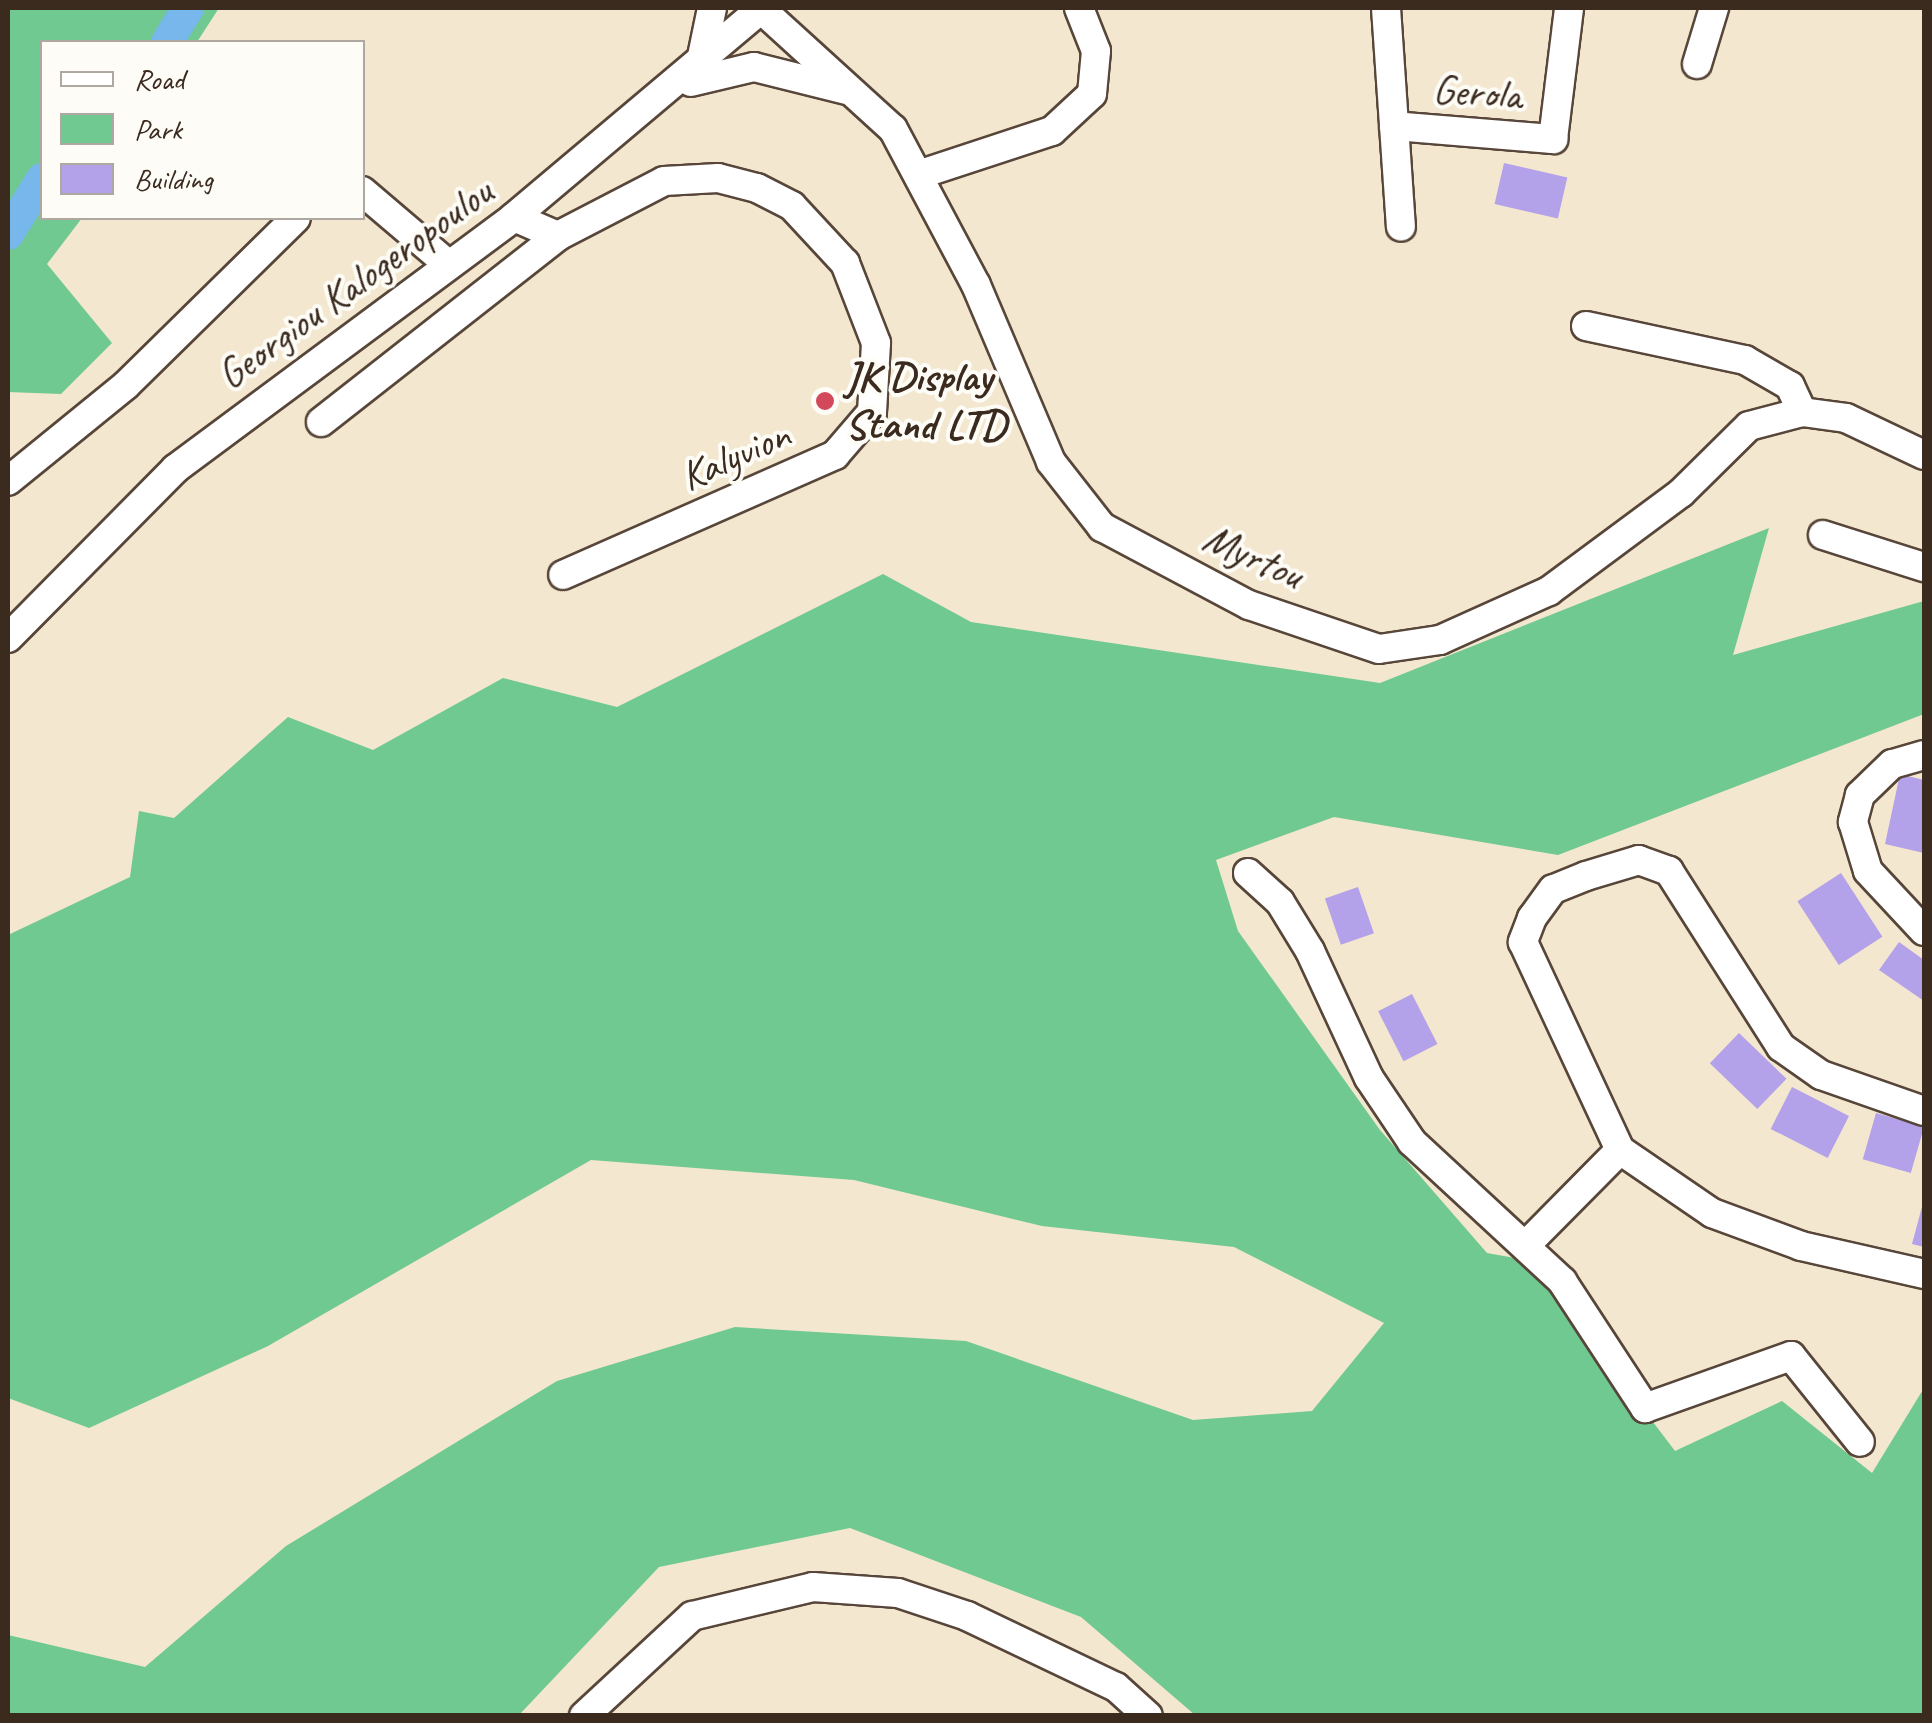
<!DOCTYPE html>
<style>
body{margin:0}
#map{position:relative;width:1932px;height:1723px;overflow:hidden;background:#f4e7cf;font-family:Caveat,sans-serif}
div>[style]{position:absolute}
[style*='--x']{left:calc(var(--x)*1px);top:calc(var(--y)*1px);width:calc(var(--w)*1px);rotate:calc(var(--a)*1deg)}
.green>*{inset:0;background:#6fc990}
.river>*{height:32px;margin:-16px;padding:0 16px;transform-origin:16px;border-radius:16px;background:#77b7eb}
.building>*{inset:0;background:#b3a1e9;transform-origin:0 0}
.roads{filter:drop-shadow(2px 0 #574639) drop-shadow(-2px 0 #574639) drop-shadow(0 2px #574639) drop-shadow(0 -2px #574639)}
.minor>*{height:28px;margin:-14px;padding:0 14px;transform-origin:14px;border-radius:14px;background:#fff}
.dots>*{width:28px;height:28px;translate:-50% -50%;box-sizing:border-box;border:5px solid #fdfcf7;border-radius:50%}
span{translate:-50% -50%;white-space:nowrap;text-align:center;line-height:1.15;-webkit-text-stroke:8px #fdfcf7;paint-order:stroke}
.street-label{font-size:42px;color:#3b2a1e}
.poi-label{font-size:42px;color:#3b2a1e;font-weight:700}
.left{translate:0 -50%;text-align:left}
.frame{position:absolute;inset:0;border:10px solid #3b2a1e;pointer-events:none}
.legend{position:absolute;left:40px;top:40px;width:325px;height:180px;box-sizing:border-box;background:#fdfcf7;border:2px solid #afa8a0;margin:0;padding:12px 18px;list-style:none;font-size:30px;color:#3b2a1e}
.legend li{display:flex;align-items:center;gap:20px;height:50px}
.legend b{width:50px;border:2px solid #afa8a0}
</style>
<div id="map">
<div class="green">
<i style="clip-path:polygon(8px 8px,219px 8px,197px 42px,42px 42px,42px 218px,82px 218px,47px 264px,112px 343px,61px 394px,8px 392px)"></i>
<i style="clip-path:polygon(1769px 528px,1733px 655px,1924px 601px,1924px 714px,1558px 855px,1334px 817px,1216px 860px,1238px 931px,1380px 1130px,1487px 1253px,1531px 1261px,1675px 1451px,1782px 1401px,1872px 1473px,1924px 1388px,1924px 1715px,1195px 1715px,1081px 1617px,850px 1528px,659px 1567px,519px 1715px,8px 1715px,8px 1635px,145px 1667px,286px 1546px,557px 1381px,735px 1327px,966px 1341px,1193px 1420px,1312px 1411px,1384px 1323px,1234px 1247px,1042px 1226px,854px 1180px,591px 1160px,268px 1346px,89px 1428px,8px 1398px,8px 935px,130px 877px,139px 811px,174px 818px,288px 717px,373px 750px,503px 678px,617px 707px,883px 574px,971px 622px,1380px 683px)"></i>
</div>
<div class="river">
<i style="--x:167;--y:42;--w:40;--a:-58"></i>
<i style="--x:8;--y:234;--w:65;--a:-58.3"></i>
</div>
<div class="building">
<i style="left:1504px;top:163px;width:65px;height:42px;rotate:13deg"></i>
<i style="clip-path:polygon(1900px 774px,1924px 780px,1924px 853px,1885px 844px)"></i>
<i style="left:1841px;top:873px;width:76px;height:52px;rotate:57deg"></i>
<i style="left:1358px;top:887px;width:49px;height:35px;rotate:71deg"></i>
<i style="clip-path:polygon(1899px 942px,1924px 960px,1924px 1001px,1879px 970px)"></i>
<i style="left:1412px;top:994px;width:56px;height:38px;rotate:63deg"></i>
<i style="left:1739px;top:1033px;width:66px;height:42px;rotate:44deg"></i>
<i style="left:1792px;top:1087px;width:64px;height:47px;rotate:27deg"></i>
<i style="left:1876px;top:1113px;width:50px;height:48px;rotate:16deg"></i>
<i style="clip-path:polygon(1923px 1203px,1924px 1203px,1924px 1247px,1912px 1244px)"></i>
</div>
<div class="roads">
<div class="minor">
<i style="--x:1386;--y:8;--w:219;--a:86.1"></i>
<i style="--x:761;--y:9;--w:178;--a:42.3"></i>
<i style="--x:893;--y:129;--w:177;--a:62"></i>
<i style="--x:976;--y:285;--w:192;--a:67"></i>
<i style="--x:1051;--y:462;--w:83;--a:51.9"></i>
<i style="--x:1102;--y:527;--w:166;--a:28"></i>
<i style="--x:1249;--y:605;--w:137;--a:18.7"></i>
<i style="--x:1379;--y:649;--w:62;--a:-8.4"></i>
<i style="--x:1440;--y:640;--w:120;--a:-24.2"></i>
<i style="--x:1549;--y:591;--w:164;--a:-36.6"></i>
<i style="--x:1681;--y:493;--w:95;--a:-44.6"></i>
<i style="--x:1749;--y:426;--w:55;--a:-14.8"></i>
<i style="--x:1802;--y:412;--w:44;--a:7.8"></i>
<i style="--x:1846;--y:418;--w:86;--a:25.4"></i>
<i style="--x:1697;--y:64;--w:59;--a:-73.1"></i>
<i style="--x:700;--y:66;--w:59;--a:-78.3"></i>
<i style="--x:691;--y:82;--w:65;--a:-13.4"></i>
<i style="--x:754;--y:67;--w:95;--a:14"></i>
<i style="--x:1394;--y:126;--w:160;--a:4.7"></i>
<i style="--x:1553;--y:139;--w:132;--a:-83"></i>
<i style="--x:921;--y:174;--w:138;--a:-18.2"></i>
<i style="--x:1052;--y:131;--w:54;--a:-42.8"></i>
<i style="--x:1092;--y:94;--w:43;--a:-84.7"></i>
<i style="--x:1096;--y:51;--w:46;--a:-111.6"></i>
<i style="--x:362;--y:191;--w:114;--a:40.4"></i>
<i style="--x:514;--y:217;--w:48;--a:23.4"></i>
<i style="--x:558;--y:236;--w:119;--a:-27.4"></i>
<i style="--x:664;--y:181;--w:54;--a:-3.2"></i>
<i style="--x:718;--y:178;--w:40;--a:14.4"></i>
<i style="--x:757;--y:188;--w:39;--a:27"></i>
<i style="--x:792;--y:206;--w:78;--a:47.1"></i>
<i style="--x:845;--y:263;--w:86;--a:68.8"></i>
<i style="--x:876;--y:343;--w:69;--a:93.3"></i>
<i style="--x:872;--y:412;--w:57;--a:130.7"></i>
<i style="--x:835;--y:455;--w:297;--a:156.2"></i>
<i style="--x:1586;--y:326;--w:163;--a:12.1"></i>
<i style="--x:1745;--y:360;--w:52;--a:30"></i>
<i style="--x:1790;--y:386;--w:29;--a:65"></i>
<i style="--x:321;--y:422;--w:301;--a:-38.1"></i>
<i style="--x:8;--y:481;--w:152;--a:-39.1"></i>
<i style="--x:126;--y:385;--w:238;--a:-44.5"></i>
<i style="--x:1823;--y:535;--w:106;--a:17.6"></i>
<i style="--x:8;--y:638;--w:238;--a:-45.3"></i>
<i style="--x:175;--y:469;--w:422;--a:-36.6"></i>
<i style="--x:514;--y:217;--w:324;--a:-40.1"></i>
<i style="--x:1924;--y:755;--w:33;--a:164"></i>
<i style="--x:1892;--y:764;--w:45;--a:135.9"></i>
<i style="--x:1860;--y:795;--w:28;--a:105"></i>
<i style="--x:1853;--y:822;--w:51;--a:73"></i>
<i style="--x:1868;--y:871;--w:82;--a:47"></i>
<i style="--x:1248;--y:873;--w:43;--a:42.2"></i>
<i style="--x:1280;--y:902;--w:57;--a:58.5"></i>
<i style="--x:1310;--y:951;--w:140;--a:65.1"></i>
<i style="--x:1369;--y:1078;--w:77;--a:56.1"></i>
<i style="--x:1412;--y:1142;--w:205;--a:42.8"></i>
<i style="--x:1562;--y:1281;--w:152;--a:56.8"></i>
<i style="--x:1645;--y:1408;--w:155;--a:-19.6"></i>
<i style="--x:1791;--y:1356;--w:110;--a:51.3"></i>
<i style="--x:1924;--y:1111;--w:109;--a:-160.7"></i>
<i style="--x:1821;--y:1075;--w:49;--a:-145"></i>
<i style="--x:1781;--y:1047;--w:209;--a:-122.5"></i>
<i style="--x:1669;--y:871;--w:32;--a:-160"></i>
<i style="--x:1639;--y:860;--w:55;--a:163.2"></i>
<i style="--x:1586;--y:876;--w:35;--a:158"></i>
<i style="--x:1553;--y:889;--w:36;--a:126"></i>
<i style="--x:1532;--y:918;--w:26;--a:111"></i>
<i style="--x:1523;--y:942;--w:230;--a:65"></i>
<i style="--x:1620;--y:1150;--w:112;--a:34.4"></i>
<i style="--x:1712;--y:1213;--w:95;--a:20.3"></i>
<i style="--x:1801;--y:1246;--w:126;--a:12.8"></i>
<i style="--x:1527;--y:1244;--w:132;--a:-45.3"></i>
<i style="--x:584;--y:1716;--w:147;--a:-42.8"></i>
<i style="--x:692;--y:1616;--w:124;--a:-13.5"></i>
<i style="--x:813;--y:1587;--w:85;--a:4"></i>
<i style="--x:898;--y:1593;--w:73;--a:18.4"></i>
<i style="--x:967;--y:1616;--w:165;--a:25.5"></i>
<i style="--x:1116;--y:1687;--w:43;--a:42.2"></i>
</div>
</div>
<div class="dots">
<i style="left:825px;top:401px;background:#d1495b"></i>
</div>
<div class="street-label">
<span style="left:1477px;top:93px;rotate:4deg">Gerola</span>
<span style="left:355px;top:284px;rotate:-36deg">Georgiou Kalogeropoulou</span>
<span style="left:735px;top:456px;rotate:-24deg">Kalyvion</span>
<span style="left:1253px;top:557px;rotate:24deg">Myrtou</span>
</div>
<div class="poi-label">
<span class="left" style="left:845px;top:401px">JK Display<br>Stand LTD</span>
</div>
<div class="frame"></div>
<ul class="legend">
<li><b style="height:12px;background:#fff"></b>Road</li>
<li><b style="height:28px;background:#6fc990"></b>Park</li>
<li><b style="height:28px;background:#b3a1e9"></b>Building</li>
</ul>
</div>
